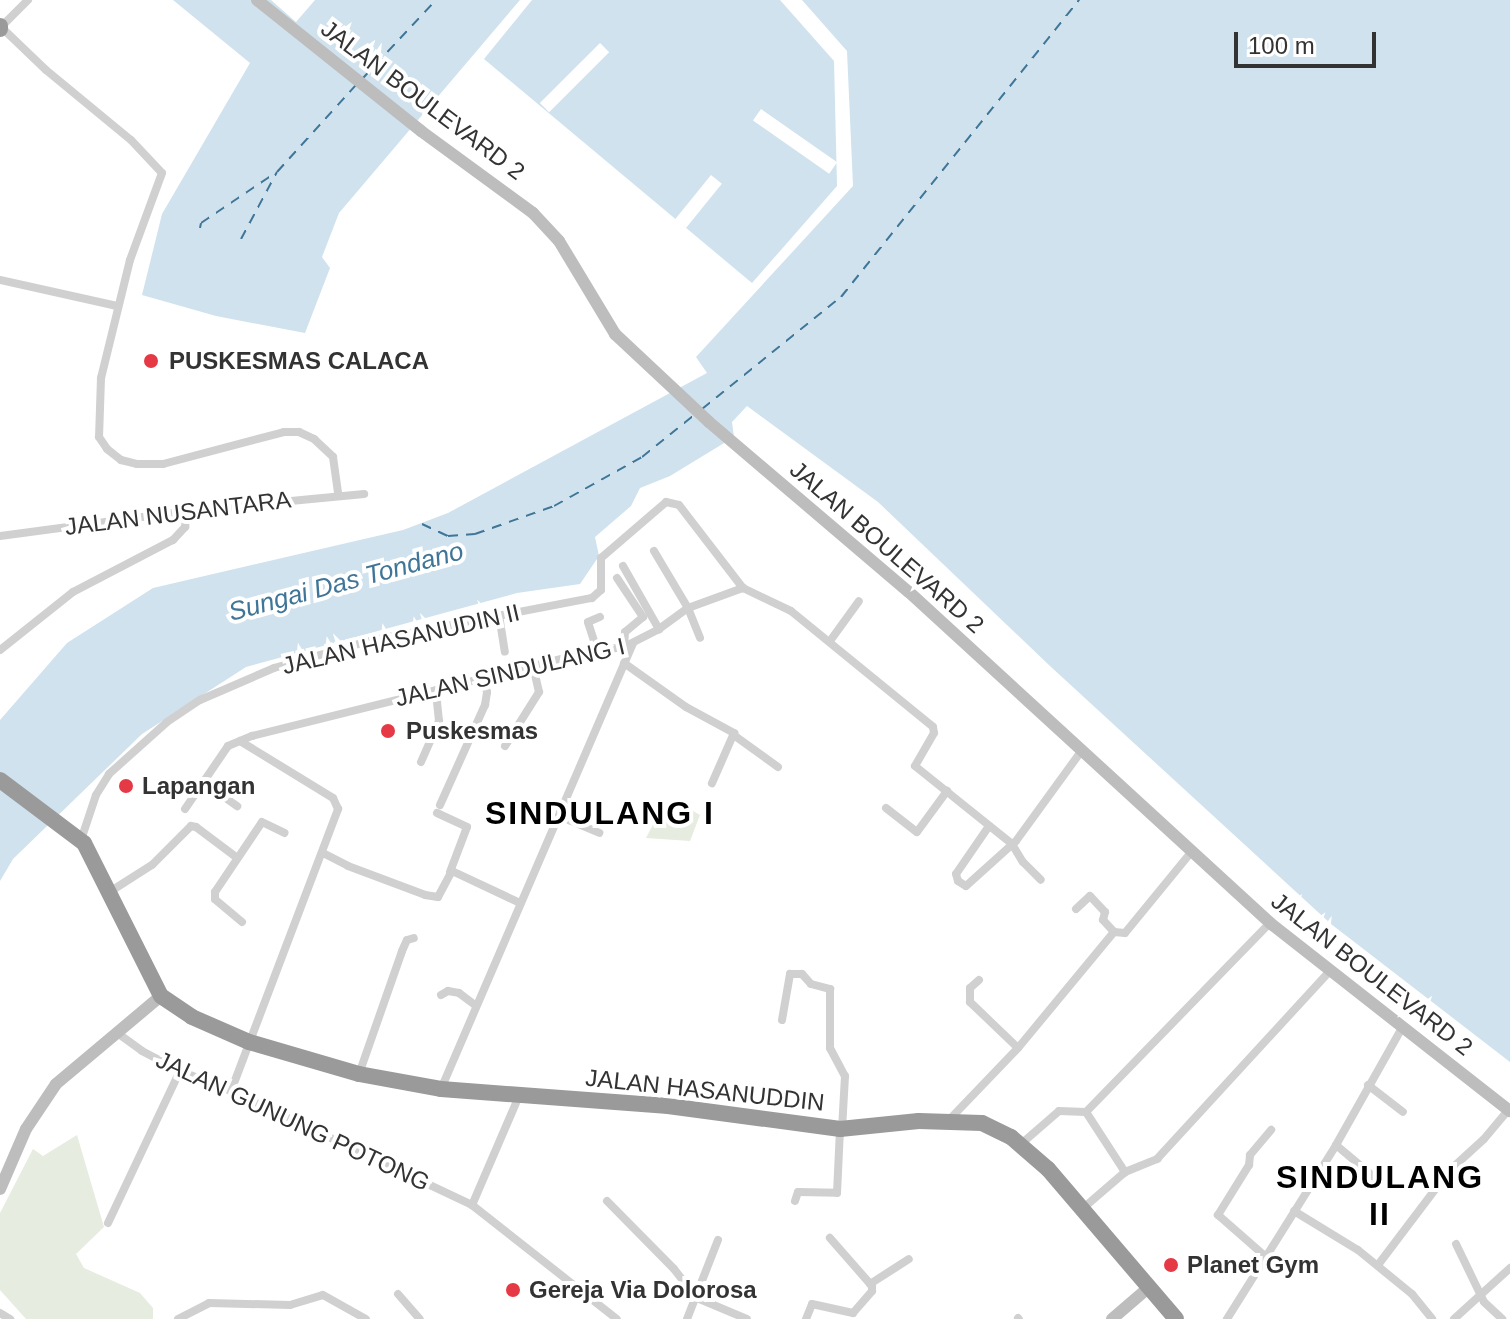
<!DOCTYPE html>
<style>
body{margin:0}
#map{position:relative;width:1510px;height:1319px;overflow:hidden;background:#fff;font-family:Helvetica,sans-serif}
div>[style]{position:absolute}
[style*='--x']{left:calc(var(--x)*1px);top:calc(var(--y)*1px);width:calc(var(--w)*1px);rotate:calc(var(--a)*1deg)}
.green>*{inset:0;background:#e6ecdf}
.water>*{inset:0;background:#cfe2ee}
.pier>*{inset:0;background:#fff;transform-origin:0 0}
.ferry>*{height:2px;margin-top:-1px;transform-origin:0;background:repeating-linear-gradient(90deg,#3f7597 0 10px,transparent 0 18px)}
.street>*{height:8px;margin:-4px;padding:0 4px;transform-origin:4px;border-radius:4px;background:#d0d0d0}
.secondary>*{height:12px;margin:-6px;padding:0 6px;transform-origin:6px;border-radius:6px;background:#bdbdbd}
.highway>*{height:16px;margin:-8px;padding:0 8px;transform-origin:8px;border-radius:8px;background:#9a9a9a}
.dots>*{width:22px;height:22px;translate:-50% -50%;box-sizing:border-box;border:4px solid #fff;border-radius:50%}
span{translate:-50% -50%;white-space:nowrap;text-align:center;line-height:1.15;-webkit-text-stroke:8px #fff;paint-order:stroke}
.street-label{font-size:24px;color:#333}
.poi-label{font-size:24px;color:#333;font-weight:700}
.left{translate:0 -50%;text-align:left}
.water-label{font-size:26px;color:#3f7597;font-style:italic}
.district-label{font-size:32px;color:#000;font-weight:700;letter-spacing:2px}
.scale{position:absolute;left:1234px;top:32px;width:142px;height:36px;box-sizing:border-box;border:4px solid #333;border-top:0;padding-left:10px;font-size:24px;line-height:28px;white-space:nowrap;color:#333;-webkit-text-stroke:6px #fff;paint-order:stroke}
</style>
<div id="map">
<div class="green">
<i style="clip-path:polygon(678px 802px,700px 815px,690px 841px,646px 838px,657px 817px)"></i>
<i style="clip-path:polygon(77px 1135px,104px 1227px,76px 1254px,84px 1268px,140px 1293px,153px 1308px,153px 1319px,26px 1319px,0 1290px,0 1213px,33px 1149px,43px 1156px)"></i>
</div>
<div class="water">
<i style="clip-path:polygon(173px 0,271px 0,296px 22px,315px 0,520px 0,339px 213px,322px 257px,330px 268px,305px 333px,216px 316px,142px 295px,162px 214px,250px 63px)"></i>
<i style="clip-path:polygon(532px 0,780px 0,834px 61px,837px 186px,752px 283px,484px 59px)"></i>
<i style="clip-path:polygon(802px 0,1510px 0,1510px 1062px,1331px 924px,1050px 666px,878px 502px,747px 406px,732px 422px,734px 437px,670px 476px,640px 488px,631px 506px,595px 537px,599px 556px,580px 584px,517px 593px,246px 667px,142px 734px,13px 859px,0 881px,0 720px,67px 643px,153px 588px,403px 530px,448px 513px,707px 373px,696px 357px,853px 186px,847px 51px)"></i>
</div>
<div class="pier">
<i style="left:600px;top:43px;width:13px;height:85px;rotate:45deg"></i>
<i style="left:761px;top:109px;width:93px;height:14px;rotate:35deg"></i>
<i style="left:711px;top:175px;width:14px;height:57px;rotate:39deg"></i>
</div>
<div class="ferry">
<i style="--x:363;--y:78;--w:107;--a:-46.9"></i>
<i style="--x:200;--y:228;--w:5;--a:-79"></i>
<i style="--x:201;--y:223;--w:89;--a:-34"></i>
<i style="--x:241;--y:239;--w:76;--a:-61.8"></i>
<i style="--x:277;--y:172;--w:118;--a:-47.8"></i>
<i style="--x:702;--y:409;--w:179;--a:-38.9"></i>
<i style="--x:841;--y:297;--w:381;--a:-51.3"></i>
<i style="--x:422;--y:524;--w:29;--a:25"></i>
<i style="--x:448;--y:536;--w:27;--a:-4"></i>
<i style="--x:475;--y:534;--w:84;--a:-19.5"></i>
<i style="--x:554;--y:506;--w:101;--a:-29.1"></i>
<i style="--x:642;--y:457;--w:67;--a:-38.9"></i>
</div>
<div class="street">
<i style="--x:28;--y:0;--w:38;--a:135"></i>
<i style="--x:1;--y:27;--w:62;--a:43.7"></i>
<i style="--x:46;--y:70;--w:110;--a:39.5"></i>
<i style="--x:131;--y:140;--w:45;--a:46.8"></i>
<i style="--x:162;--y:173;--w:93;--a:110.2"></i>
<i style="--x:130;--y:260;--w:122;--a:103.8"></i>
<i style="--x:101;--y:378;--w:59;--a:91.9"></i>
<i style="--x:99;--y:437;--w:14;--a:56"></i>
<i style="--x:107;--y:449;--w:18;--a:38"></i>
<i style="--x:121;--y:460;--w:16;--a:14"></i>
<i style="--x:137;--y:464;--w:26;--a:0"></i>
<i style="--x:163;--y:464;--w:125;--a:-14.8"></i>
<i style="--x:284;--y:432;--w:15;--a:0"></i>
<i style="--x:299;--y:432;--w:17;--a:25"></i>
<i style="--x:314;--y:439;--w:26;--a:43"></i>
<i style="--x:333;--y:457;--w:37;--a:82"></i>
<i style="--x:0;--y:280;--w:120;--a:12.5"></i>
<i style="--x:0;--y:536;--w:189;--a:-7.6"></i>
<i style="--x:187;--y:511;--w:178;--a:-5.5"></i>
<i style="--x:654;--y:551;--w:66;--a:59.2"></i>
<i style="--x:688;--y:608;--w:32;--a:68"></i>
<i style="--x:623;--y:566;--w:73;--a:60.3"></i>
<i style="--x:617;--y:578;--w:47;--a:56.3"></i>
<i style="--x:643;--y:617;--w:23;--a:140"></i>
<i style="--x:625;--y:632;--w:15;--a:94"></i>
<i style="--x:499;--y:615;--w:37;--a:81"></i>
<i style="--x:830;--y:641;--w:49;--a:-54.1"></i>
<i style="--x:0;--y:650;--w:93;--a:-38.5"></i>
<i style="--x:73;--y:592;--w:113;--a:-27.5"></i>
<i style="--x:173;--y:540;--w:18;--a:-47"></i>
<i style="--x:185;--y:527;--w:16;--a:-83"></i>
<i style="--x:597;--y:650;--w:29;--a:-108"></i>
<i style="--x:588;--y:622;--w:13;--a:-23"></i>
<i style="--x:624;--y:663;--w:76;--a:35.4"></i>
<i style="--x:686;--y:707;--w:55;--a:28.4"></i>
<i style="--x:734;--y:733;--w:55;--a:113.7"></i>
<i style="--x:735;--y:736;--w:53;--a:35.8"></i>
<i style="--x:505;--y:746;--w:64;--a:-57.8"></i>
<i style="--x:539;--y:692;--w:27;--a:-103"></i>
<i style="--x:421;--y:762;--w:45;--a:-66.3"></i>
<i style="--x:439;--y:721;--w:31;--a:-96"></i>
<i style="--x:203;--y:782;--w:42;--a:35.2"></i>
<i style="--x:440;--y:805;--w:110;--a:-65.8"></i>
<i style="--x:485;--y:705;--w:13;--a:-81"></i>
<i style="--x:487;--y:692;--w:15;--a:-106"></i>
<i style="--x:886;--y:808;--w:39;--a:38"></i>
<i style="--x:917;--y:832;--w:51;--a:-53.8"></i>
<i style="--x:185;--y:809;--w:76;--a:-55.7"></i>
<i style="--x:228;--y:746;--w:26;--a:-23"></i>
<i style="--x:252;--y:736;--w:356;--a:-14"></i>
<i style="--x:597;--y:650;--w:27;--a:-6"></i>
<i style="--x:624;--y:647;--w:39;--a:-27"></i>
<i style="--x:659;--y:629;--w:36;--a:-36"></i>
<i style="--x:688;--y:608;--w:59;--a:-20"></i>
<i style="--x:743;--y:588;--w:53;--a:25.6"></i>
<i style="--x:791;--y:611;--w:183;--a:39.2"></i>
<i style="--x:933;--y:727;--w:6;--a:81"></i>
<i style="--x:934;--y:733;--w:38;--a:120"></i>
<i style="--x:915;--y:766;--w:124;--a:38.8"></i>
<i style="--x:1012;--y:844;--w:21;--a:59"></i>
<i style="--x:1023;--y:862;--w:25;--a:45"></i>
<i style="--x:560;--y:811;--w:13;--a:45"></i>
<i style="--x:569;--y:820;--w:33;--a:23"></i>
<i style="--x:437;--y:813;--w:33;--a:25"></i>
<i style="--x:467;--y:827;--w:48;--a:110.7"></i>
<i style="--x:989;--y:826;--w:58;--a:124.5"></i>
<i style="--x:956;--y:874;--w:7;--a:74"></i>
<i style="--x:958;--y:881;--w:9;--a:32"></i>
<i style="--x:966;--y:886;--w:67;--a:-42"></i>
<i style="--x:1016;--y:841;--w:112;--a:-54"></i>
<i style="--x:81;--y:840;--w:47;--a:-71.6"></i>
<i style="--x:96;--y:795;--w:25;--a:-58"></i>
<i style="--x:109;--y:774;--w:78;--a:-41.9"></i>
<i style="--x:167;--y:722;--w:40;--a:-34"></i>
<i style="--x:200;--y:700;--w:81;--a:-23.4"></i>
<i style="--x:274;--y:668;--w:103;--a:-15.8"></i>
<i style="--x:373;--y:640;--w:223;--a:-10.9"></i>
<i style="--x:592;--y:598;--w:12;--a:-42"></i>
<i style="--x:601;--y:590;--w:32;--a:-90"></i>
<i style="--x:601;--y:558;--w:86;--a:-40.7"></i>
<i style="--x:666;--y:502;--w:13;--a:13"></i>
<i style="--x:679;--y:505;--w:105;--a:52.4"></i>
<i style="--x:323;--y:853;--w:28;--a:27"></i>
<i style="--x:348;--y:866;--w:82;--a:20.6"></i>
<i style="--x:425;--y:895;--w:13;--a:9"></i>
<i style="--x:438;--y:897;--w:30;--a:-62"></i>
<i style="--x:452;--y:871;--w:75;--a:25.2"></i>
<i style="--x:111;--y:891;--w:49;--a:-32.4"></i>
<i style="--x:152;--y:865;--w:55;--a:-45"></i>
<i style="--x:191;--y:826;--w:5;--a:11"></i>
<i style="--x:196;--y:827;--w:50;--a:36.9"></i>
<i style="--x:1076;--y:909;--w:19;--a:-43"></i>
<i style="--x:1090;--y:896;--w:22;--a:47"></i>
<i style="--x:1105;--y:912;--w:8;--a:104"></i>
<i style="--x:1103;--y:920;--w:16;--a:47"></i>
<i style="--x:1114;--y:932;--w:11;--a:5"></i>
<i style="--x:1125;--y:933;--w:106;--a:-50.7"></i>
<i style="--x:242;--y:922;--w:35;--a:-140"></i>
<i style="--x:215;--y:899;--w:7;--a:-90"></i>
<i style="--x:215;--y:892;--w:84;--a:-56.1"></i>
<i style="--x:262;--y:822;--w:25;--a:26"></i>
<i style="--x:979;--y:980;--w:12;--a:138"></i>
<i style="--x:970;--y:988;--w:14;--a:90"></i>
<i style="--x:970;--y:1002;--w:66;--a:43.8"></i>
<i style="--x:441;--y:995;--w:8;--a:-30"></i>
<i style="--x:448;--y:991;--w:11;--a:10"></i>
<i style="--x:459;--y:993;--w:21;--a:37"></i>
<i style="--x:782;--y:1020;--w:47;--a:-80.1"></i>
<i style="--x:790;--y:974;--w:12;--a:0"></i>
<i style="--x:802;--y:974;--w:13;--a:48"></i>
<i style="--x:811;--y:984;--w:20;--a:15"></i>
<i style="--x:830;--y:989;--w:59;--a:90"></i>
<i style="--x:830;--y:1048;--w:32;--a:62"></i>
<i style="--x:845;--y:1076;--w:53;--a:93.2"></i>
<i style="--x:116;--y:1032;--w:32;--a:36"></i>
<i style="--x:142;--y:1051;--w:43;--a:27.8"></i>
<i style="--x:180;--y:1071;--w:55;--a:21.4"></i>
<i style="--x:231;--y:1091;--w:267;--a:25.3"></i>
<i style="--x:359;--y:1074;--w:130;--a:-70.7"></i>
<i style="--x:402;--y:951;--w:12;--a:-66"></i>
<i style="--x:407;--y:940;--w:7;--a:-16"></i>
<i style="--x:1368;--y:1085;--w:44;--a:37.6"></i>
<i style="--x:441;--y:1089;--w:485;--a:-66.7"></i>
<i style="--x:231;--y:1091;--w:302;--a:-69.2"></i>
<i style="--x:338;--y:809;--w:12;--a:-114"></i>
<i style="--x:333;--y:798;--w:109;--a:-148.5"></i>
<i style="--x:519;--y:1096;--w:119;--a:113.3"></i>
<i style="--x:472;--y:1205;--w:184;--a:38.2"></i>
<i style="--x:1086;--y:1112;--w:264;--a:-45.8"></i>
<i style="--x:1086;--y:1112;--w:72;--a:57"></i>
<i style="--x:949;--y:1120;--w:100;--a:-46.2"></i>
<i style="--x:1018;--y:1048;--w:151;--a:-50.4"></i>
<i style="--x:1021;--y:1144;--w:50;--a:-41"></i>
<i style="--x:1059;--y:1111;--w:27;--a:2"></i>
<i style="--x:1336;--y:1145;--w:51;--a:40.2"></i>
<i style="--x:607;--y:1201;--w:95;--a:45.4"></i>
<i style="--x:674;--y:1269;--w:37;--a:52"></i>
<i style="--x:697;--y:1298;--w:54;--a:22.8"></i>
<i style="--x:795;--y:1201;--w:9;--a:-72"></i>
<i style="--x:798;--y:1192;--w:39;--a:1"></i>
<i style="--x:837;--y:1193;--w:64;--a:-87.3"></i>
<i style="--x:1081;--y:1210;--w:58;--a:-40.8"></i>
<i style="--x:1125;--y:1172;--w:35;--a:-22"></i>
<i style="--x:1157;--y:1159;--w:254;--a:-47.4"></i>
<i style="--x:1294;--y:1211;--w:75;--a:31.4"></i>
<i style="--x:1358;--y:1250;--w:70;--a:39.2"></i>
<i style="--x:1412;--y:1294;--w:32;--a:51"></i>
<i style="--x:108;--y:1223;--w:168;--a:-64.7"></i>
<i style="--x:1456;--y:1244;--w:64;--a:64.2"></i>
<i style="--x:1484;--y:1302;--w:25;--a:43"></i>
<i style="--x:1266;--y:1257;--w:64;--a:-138.8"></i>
<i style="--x:1218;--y:1215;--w:59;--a:-58.2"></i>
<i style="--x:1249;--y:1165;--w:10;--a:-84"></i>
<i style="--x:1250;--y:1155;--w:33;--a:-50"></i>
<i style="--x:1378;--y:1265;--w:118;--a:-52.9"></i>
<i style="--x:1449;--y:1171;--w:47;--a:-42.4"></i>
<i style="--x:1484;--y:1139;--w:38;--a:-50"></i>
<i style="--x:870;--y:1284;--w:46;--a:-32.7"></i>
<i style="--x:398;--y:1294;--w:33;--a:49"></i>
<i style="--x:0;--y:1313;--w:12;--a:31"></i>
<i style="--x:1018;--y:1318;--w:1;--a:45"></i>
<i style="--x:178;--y:1319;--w:35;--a:-27"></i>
<i style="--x:209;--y:1303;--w:81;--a:1.4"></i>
<i style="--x:290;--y:1305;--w:34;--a:-17"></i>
<i style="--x:323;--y:1295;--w:49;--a:29.2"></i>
<i style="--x:687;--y:1319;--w:85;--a:-68.6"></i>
<i style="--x:806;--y:1319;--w:16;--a:-68"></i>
<i style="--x:812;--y:1304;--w:42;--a:12.4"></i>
<i style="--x:853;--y:1313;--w:29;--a:-49"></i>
<i style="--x:872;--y:1291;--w:5;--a:-90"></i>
<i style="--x:872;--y:1286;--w:64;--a:-131.2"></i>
<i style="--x:1227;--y:1319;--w:205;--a:-57.9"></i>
<i style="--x:1336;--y:1145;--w:134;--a:-60.6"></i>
<i style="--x:1454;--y:1319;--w:76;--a:-42.3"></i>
</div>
<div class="secondary">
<i style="--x:257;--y:0;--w:210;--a:38.6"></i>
<i style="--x:421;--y:131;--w:139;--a:36.2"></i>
<i style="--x:533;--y:213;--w:38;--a:47"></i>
<i style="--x:559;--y:241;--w:109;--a:58.9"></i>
<i style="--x:615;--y:334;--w:129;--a:43.1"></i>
<i style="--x:709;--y:422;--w:262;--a:40.4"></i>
<i style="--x:909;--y:592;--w:490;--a:42.5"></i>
<i style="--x:1270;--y:923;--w:305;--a:38.1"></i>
<i style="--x:0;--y:1189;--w:65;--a:-66.6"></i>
<i style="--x:26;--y:1129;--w:54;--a:-56.3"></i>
<i style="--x:56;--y:1084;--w:137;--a:-40"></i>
<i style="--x:1112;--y:1319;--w:46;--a:-40.6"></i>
</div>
<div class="highway">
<i style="--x:0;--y:26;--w:3;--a:90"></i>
<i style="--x:0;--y:780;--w:105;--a:36.9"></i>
<i style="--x:84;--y:843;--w:171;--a:63.3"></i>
<i style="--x:161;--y:996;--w:37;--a:34"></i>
<i style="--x:192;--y:1017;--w:62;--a:23.7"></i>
<i style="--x:249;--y:1042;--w:115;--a:16.2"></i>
<i style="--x:359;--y:1074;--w:83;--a:10.4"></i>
<i style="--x:441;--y:1089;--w:228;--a:4.3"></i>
<i style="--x:668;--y:1106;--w:174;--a:7.6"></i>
<i style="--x:840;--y:1129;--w:79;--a:-5.8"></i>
<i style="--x:919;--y:1121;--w:63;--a:1.8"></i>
<i style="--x:982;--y:1123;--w:32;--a:26"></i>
<i style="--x:1011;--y:1137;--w:49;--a:40.9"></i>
<i style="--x:1048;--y:1169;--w:197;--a:49.5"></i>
</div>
<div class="dots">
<i style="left:151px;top:361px;background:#e63946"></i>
<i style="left:388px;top:731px;background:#e63946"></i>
<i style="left:126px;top:786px;background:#e63946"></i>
<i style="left:1171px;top:1265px;background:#e63946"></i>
<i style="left:513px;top:1290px;background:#e63946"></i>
</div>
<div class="street-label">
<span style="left:423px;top:100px;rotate:37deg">JALAN BOULEVARD 2</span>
<span style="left:178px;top:513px;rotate:-7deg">JALAN NUSANTARA</span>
<span style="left:887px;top:547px;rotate:41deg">JALAN BOULEVARD 2</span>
<span style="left:401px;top:639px;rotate:-13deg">JALAN HASANUDIN II</span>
<span style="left:510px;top:672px;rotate:-13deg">JALAN SINDULANG I</span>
<span style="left:1372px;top:974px;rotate:38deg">JALAN BOULEVARD 2</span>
<span style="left:705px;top:1090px;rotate:6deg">JALAN HASANUDDIN</span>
<span style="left:293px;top:1121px;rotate:25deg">JALAN GUNUNG POTONG</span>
</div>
<div class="poi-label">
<span class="left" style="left:169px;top:361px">PUSKESMAS CALACA</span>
<span class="left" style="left:406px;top:731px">Puskesmas</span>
<span class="left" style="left:142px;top:786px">Lapangan</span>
<span class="left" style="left:1187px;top:1265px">Planet Gym</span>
<span class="left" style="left:529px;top:1290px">Gereja Via Dolorosa</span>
</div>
<div class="water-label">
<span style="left:346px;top:582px;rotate:-15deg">Sungai Das Tondano</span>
</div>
<div class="district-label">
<span style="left:600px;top:813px">SINDULANG I</span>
<span style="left:1380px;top:1196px">SINDULANG<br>II</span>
</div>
<div class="scale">100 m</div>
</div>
